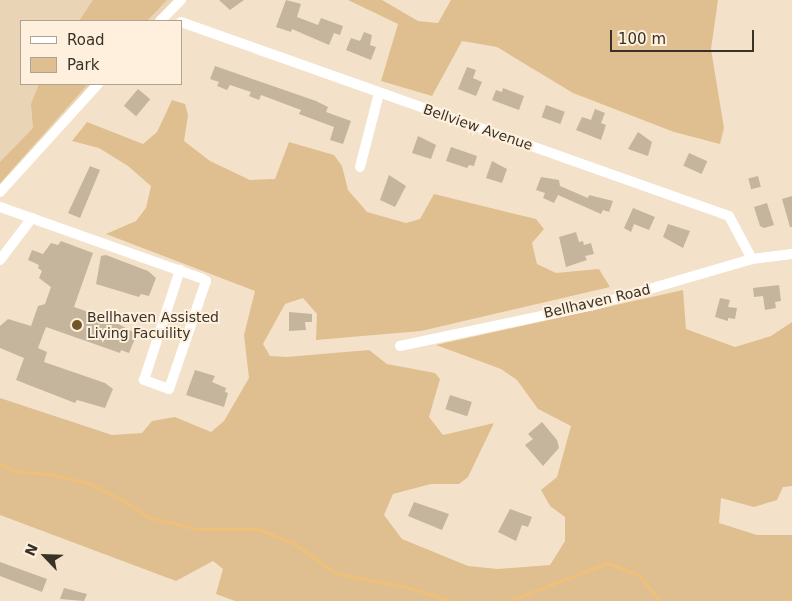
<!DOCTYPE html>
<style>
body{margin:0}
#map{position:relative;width:792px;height:601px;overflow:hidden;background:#f3e2c9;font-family:"DejaVu Sans",sans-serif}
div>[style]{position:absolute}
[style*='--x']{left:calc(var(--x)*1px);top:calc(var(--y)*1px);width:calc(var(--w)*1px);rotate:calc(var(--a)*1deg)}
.built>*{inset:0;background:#e9d5b6}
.green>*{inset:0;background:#dfbf90}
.stream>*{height:3px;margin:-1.5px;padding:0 1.5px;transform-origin:1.5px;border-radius:1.5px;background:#eec07a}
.building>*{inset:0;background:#c5b59d;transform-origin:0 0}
.minor>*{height:10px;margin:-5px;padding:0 5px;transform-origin:5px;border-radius:5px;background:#fff}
.dots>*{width:14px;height:14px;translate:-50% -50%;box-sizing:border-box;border:2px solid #fef0dc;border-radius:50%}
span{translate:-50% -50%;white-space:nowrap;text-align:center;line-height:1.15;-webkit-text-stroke:4px #fef0dc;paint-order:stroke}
.street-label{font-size:14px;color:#393228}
.poi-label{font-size:14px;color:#393228}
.left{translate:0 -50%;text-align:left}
.legend{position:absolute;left:20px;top:20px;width:162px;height:65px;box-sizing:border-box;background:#fef0dc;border:1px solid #afa494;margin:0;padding:6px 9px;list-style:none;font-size:15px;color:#393228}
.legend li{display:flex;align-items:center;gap:10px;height:25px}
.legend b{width:25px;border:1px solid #afa494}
.north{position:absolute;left:20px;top:531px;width:50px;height:50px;-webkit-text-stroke:4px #fef0dc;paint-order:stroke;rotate:294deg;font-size:14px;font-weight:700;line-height:20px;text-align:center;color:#393228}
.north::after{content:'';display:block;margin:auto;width:18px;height:22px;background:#393228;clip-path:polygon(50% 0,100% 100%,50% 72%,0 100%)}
.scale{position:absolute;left:610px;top:30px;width:144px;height:22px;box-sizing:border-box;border:2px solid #393228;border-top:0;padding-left:6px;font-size:15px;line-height:18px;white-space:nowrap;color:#393228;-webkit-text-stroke:4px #fef0dc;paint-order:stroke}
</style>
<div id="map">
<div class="built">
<i style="clip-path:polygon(0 0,173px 0,154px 21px,21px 21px,21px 84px,96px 84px,0 187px)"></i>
</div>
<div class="green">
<i style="clip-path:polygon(93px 0,167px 0,147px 21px,79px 21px)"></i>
<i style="clip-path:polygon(348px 0,382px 0,418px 21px,438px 23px,451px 0,718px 0,711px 49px,724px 128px,720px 144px,674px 132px,573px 93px,497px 47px,462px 41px,432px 96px,381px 81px,398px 24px)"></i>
<i style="clip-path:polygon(39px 84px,88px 84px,0 183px,0 162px,33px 128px,31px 104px)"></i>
<i style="clip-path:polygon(172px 100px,185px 104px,188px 115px,184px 141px,210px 161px,250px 180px,275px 179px,289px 142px,334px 155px,342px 166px,348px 190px,367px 212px,406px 223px,420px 219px,434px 194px,536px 219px,544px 229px,532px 243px,537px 264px,556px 273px,599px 269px,610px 287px,421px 331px,316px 340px,317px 314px,303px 298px,285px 304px,263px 344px,270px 356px,286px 357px,369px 350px,387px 364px,435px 373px,440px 379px,429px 417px,443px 435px,494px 423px,468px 477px,459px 484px,431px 484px,393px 494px,384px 515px,402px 539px,468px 566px,498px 569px,550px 565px,565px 541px,565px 517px,550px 506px,541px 490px,557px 477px,571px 426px,538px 409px,517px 380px,501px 369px,436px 345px,683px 290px,686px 329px,735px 347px,771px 336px,792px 322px,792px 486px,783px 487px,777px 500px,754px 507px,721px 498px,719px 523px,757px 535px,792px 535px,792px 601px,235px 601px,216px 594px,223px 569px,213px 561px,176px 581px,0 515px,0 398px,112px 435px,142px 433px,152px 421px,175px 417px,211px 432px,224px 421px,249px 378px,244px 335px,255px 291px,106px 234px,136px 221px,146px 208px,151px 186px,128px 166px,99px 148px,72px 141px,87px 122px,143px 144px,157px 132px)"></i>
</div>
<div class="stream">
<i style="--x:0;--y:463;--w:15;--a:32"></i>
<i style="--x:13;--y:471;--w:35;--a:5"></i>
<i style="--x:48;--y:474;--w:41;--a:12.7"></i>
<i style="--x:88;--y:483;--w:39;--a:26"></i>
<i style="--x:123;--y:500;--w:30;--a:34"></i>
<i style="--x:148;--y:517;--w:50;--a:13.8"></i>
<i style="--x:197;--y:529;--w:61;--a:0"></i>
<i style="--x:258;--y:529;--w:40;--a:22"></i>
<i style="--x:295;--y:544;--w:49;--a:35.9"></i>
<i style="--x:335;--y:573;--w:76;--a:11.3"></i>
<i style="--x:410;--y:588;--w:43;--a:17.6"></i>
<i style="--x:509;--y:601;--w:105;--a:-21.2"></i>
<i style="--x:607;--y:563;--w:34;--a:21"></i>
<i style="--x:639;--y:575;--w:33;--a:51"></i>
<i style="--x:787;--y:601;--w:5;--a:-22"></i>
</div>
<div class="building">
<i style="clip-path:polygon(219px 0,244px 0,230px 10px)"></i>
<i style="clip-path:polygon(286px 0,301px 4px,297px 17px,318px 25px,321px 18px,343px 26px,340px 35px,334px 33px,329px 45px,292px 29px,291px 32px,276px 27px)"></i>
<i style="clip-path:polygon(364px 32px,372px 35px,370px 45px,376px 47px,371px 60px,346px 50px,351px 38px,360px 41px)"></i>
<i style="clip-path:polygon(215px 66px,316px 101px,328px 107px,326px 112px,351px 121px,343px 144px,330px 140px,334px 127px,299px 114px,301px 110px,261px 95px,259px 100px,249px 96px,251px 92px,230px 85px,227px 90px,217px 86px,219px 82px,210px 79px)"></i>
<i style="clip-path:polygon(467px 67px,476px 70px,473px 78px,482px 82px,476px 96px,458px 89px)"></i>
<i style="clip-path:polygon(503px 88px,524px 96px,519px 110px,492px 100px,496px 90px,502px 92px)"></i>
<i style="left:138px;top:89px;width:16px;height:22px;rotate:40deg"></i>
<i style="left:546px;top:105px;width:20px;height:13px;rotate:20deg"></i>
<i style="clip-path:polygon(595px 109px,605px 113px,601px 123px,606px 125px,601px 140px,576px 130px,582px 117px,591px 120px)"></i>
<i style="clip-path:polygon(638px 132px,652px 142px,648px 156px,628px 149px)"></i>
<i style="clip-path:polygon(418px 136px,436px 145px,431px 159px,412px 153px)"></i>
<i style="clip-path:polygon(451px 147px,477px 156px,474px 166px,469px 165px,467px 168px,446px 161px)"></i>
<i style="left:689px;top:153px;width:20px;height:14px;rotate:24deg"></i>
<i style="clip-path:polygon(492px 161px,507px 169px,502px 183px,486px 178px)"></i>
<i style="clip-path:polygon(90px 166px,100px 170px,80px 218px,68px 213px)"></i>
<i style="clip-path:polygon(389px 175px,406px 186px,395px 207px,380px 200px)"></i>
<i style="left:758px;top:176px;width:11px;height:10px;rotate:75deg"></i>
<i style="clip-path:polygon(541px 177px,559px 180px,560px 186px,588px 198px,589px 195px,613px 201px,609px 212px,603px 210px,601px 214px,558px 195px,554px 203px,543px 198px,545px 193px,536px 190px)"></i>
<i style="clip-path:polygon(792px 196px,792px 227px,790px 227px,782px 199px)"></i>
<i style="clip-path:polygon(767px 203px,774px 225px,764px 228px,760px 226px,754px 207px)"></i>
<i style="clip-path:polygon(633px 208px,655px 217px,649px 230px,634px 224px,631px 232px,624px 228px)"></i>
<i style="clip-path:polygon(668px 224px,690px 231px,683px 248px,663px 237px)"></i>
<i style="clip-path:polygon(576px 232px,579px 242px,583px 241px,584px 245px,591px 243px,594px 254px,585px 256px,587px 260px,566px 267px,559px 237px)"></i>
<i style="clip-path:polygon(61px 241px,93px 253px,74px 307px,109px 319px,137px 334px,129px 353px,121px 350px,120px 353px,46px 327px,38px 348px,47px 352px,44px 362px,105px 383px,113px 389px,105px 408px,77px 400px,75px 403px,16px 380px,24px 358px,0 348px,0 326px,8px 319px,31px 326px,38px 306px,45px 304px,51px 287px,39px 278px,42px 271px,38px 268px,39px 265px,28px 260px,32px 250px,43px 254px,51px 243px,58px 245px)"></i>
<i style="clip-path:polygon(106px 255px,148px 271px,156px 278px,149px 296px,141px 294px,139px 297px,96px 284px,101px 256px)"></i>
<i style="clip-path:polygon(779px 285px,781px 301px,775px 302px,776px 308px,765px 310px,763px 296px,754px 297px,753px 288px)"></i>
<i style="clip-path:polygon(720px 298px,730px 300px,728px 307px,737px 308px,735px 319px,728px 318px,728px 321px,715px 317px)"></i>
<i style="clip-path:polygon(289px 312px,312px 314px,312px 322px,305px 322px,306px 330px,289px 331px)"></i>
<i style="clip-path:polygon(195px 370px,215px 376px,212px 382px,226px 388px,225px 392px,228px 393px,224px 407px,186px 395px)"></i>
<i style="left:450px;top:395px;width:23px;height:15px;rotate:18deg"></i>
<i style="clip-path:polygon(542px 422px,557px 440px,559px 448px,543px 466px,525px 445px,533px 439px,528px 434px)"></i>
<i style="clip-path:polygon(414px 502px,449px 514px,442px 530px,408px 516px)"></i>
<i style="clip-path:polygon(510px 509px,532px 517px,528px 527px,522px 525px,516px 541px,498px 532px)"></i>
<i style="clip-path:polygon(0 562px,47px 579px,42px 592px,0 576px)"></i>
<i style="clip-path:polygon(64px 588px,87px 594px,84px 601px,60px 599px)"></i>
</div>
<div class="minor">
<i style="--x:160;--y:21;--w:30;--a:-45"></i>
<i style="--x:181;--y:22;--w:581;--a:19.49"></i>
<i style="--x:729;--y:216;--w:49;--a:61.9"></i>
<i style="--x:360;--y:167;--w:76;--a:-75.6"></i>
<i style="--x:0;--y:192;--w:146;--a:-47.8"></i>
<i style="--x:0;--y:207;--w:213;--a:19.5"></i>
<i style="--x:201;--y:278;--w:6;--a:31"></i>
<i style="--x:206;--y:281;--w:114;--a:108.9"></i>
<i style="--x:169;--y:389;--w:27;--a:-160"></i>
<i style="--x:144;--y:380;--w:116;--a:-71.9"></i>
<i style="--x:0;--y:260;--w:53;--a:-52.7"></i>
<i style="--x:400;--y:346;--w:202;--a:-12"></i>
<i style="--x:598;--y:304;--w:160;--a:-16.3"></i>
<i style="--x:752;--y:259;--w:40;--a:-7.1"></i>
</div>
<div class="dots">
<i style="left:77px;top:325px;background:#725629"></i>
</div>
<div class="street-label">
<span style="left:478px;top:127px;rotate:19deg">Bellview Avenue</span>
<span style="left:597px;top:301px;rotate:-13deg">Bellhaven Road</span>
</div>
<div class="poi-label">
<span class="left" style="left:87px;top:325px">Bellhaven Assisted<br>Living Facuility</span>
</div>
<ul class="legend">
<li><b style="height:6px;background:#fff"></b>Road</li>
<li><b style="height:14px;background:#dfbf90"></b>Park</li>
</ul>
<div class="north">N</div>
<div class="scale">100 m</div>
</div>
